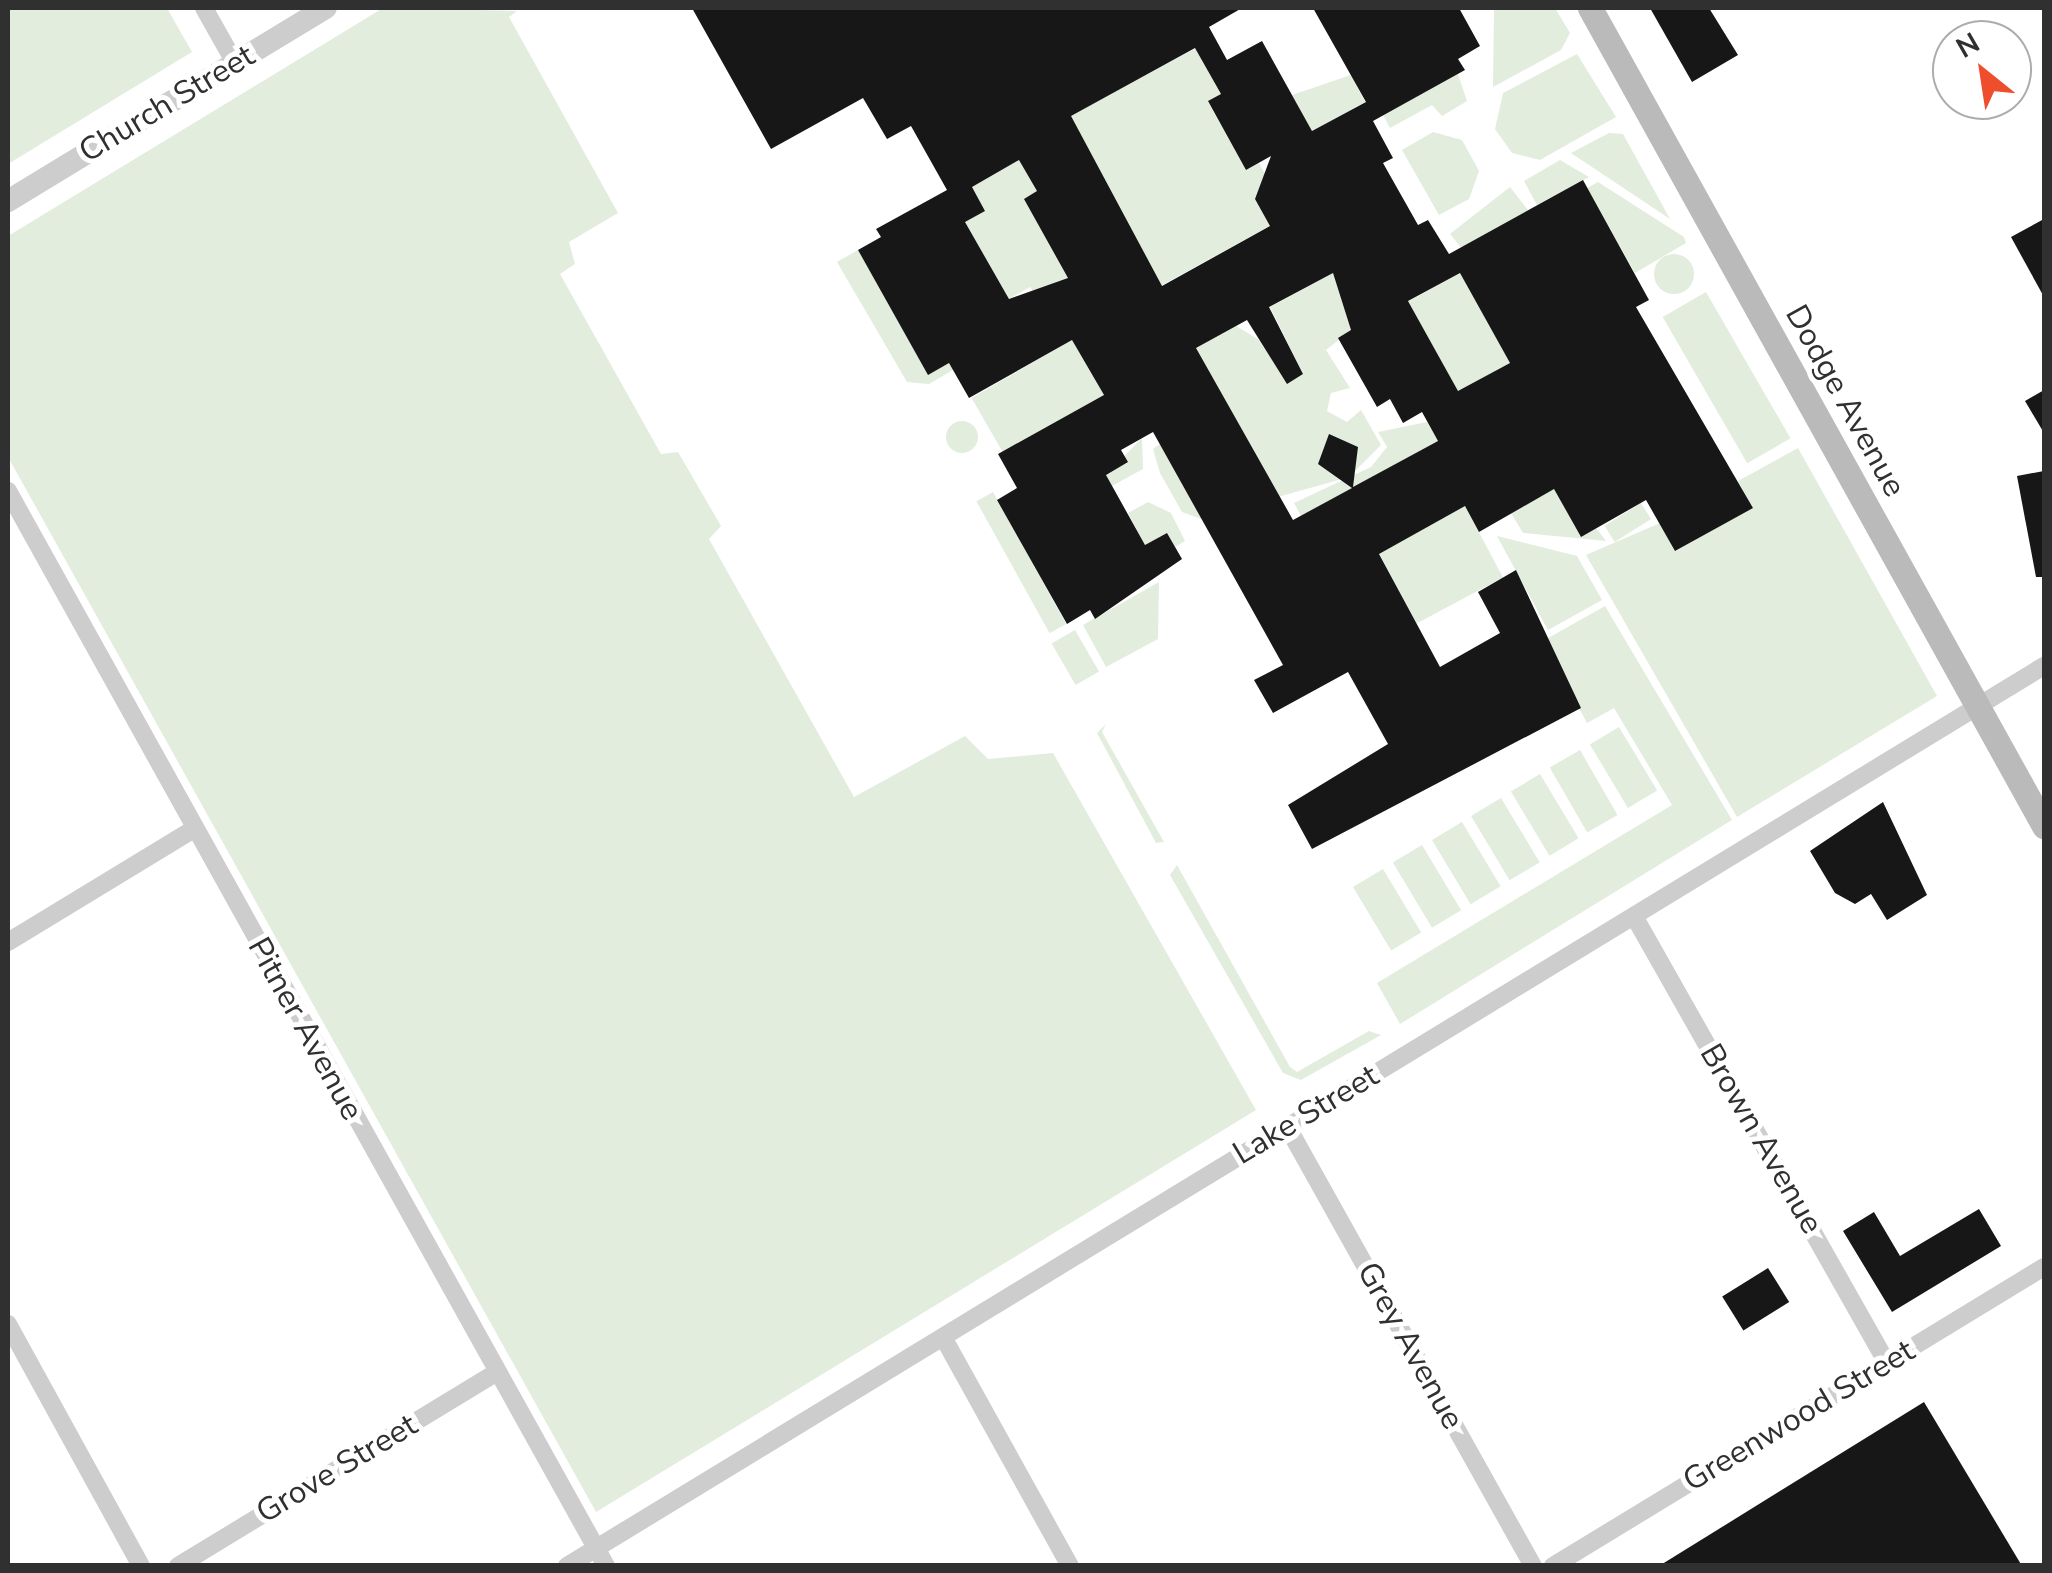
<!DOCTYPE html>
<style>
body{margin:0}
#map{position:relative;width:2052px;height:1573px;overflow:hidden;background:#fff;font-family:"Nunito Sans",sans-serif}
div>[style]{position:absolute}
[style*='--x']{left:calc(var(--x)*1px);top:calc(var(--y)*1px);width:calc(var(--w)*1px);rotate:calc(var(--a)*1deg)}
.green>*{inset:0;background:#e2eddd;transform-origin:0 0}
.round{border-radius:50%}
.building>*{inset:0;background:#171717;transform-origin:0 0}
.minor>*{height:18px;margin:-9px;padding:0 9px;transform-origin:9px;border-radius:9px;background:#cdcdcd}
.tertiary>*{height:22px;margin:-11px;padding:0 11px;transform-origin:11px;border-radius:11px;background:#cdcdcd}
.secondary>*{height:25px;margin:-12.5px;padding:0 12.5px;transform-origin:12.5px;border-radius:12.5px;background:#bababa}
span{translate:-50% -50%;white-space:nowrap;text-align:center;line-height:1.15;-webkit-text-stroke:10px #fff;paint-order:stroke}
.street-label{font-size:32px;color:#303030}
.frame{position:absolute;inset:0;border:10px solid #303030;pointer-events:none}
.north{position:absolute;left:1932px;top:20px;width:100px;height:100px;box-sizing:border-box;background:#fff;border:2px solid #acacac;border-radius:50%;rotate:330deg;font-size:28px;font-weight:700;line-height:40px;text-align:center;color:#303030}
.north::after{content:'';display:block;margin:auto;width:35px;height:45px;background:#ee4e2b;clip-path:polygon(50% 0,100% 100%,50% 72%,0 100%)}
</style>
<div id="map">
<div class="green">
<i style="clip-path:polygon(8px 8px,167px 8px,192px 52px,8px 164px)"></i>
<i style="clip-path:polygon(383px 8px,517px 11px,509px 17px,618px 213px,569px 242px,575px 264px,560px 274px,661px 454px,678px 452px,721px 526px,709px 539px,854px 797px,965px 736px,988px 759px,1053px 753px,1256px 1110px,596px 1512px,8px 457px,8px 236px)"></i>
<i style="clip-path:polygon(1494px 8px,1555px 8px,1570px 33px,1561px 50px,1493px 87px)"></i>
<i style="clip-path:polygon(1215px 38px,1227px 60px,1208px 71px,1221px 94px,1208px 102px,1246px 170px,1259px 163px,1271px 185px,1255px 199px,1273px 224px,1155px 289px,1070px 116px)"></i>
<i style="clip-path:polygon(1577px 54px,1616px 117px,1540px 160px,1512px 153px,1495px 129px,1503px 93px)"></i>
<i style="clip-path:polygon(1458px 74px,1467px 101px,1442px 116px,1432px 105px,1390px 128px,1383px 115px)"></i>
<i style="clip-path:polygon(1351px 75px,1365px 102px,1312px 131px,1292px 95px)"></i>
<i style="clip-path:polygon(1433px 132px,1462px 140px,1479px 171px,1469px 199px,1439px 215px,1402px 150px)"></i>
<i style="clip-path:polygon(1609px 133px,1623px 134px,1670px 219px,1571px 153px)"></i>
<i style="clip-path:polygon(1026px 156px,1081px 271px,1037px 297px,1030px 287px,1009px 299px,965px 222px,985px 211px,972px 187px)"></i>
<i style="clip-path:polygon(1560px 160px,1589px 177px,1537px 205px,1524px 181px)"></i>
<i style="clip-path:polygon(1598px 182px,1684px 237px,1686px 243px,1635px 273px,1587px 188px)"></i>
<i style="left:1510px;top:187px;width:29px;height:76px;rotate:52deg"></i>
<i style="clip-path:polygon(858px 250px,928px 374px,949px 363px,953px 370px,929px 384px,907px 382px,837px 262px)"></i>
<i class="round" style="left:1654px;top:254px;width:40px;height:40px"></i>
<i style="clip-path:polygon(1333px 273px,1351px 330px,1326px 350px,1350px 388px,1331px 393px,1327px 411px,1347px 422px,1361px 410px,1381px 445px,1349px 477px,1278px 497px,1196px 348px,1236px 326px,1258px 339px,1288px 383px,1303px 374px,1270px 307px)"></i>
<i style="left:1460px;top:273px;width:103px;height:59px;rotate:61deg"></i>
<i style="left:1706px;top:292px;width:169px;height:50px;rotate:60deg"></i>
<i style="left:1072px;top:340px;width:64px;height:116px;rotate:60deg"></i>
<i class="round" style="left:946px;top:421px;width:32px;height:32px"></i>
<i style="clip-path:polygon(1427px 422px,1438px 441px,1301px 516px,1294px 503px,1371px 467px,1387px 447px,1378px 432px)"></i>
<i style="clip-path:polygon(1142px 438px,1143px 469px,1112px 486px,1106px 475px)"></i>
<i style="clip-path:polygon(1160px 444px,1215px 524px,1182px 512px,1160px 473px,1153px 449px)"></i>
<i style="clip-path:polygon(1798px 448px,1937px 696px,1737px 817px,1586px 555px,1660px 523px,1676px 551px,1752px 507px,1738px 481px)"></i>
<i style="clip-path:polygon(1554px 489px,1580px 536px,1596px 528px,1606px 541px,1523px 533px,1511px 513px)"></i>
<i style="left:993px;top:492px;width:151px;height:19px;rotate:61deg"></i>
<i style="clip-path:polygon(1148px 502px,1171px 513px,1185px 541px,1175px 547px,1167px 533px,1145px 545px,1128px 513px)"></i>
<i style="left:1641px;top:503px;width:19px;height:43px;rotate:58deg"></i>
<i style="left:1465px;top:506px;width:81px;height:98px;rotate:62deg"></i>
<i style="clip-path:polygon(1497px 536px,1577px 556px,1602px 600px,1548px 630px)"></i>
<i style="clip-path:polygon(1159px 582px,1158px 639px,1106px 667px,1083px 625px)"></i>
<i style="clip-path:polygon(1605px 606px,1732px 820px,1400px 1024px,1377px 983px,1672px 805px,1614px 708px,1587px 723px,1543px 641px)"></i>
<i style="left:1075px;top:630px;width:48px;height:27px;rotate:60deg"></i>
<i style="clip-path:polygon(1106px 724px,1102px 732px,1164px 842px,1156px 843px,1097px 733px)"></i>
<i style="left:1619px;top:727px;width:74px;height:34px;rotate:59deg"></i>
<i style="left:1580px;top:750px;width:75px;height:35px;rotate:60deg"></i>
<i style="left:1540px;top:774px;width:75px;height:34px;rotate:59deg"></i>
<i style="left:1501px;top:798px;width:75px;height:35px;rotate:59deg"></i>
<i style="left:1462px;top:822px;width:75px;height:35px;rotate:59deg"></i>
<i style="left:1422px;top:845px;width:76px;height:34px;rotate:59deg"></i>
<i style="clip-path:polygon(1177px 865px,1290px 1067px,1297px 1072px,1369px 1031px,1381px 1035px,1301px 1080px,1283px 1073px,1170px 875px)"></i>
<i style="left:1383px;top:869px;width:74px;height:35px;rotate:59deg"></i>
</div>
<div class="building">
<i style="clip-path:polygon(evenodd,692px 8px,1242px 8px,1209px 27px,1227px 60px,1262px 41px,1312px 131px,1366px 102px,1313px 8px,1459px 8px,1480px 46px,1458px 59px,1465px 70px,1373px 121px,1393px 158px,1383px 163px,1418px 225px,1428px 220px,1449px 254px,1583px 180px,1649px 300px,1636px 307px,1753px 508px,1675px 551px,1646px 500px,1581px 537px,1554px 489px,1479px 532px,1465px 506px,1379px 554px,1440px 667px,1500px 633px,1478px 592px,1516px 570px,1581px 708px,1312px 849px,1288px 805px,1388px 744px,1348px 672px,1273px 713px,1254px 680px,1283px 665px,1153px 432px,1121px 450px,1128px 462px,1106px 475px,1145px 545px,1167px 533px,1182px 559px,1095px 619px,1090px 610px,1067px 624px,997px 500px,1017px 488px,998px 454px,1104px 395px,1072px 340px,969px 398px,949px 363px,928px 375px,858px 250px,881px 237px,876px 229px,947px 190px,911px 126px,887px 139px,863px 98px,771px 149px,692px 8px,1195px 48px,1221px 94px,1208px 101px,1246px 170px,1271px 156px,1255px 199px,1270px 226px,1162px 286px,1071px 116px,1195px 48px,692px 8px,1019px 160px,1037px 191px,1024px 199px,1068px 278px,1009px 299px,965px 222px,985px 211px,972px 187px,1019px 160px,692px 8px,1333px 273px,1351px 330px,1338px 338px,1377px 407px,1390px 399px,1403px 423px,1422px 412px,1438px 441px,1353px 487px,1358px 447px,1329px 434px,1318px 464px,1352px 488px,1293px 520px,1196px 348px,1247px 320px,1287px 384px,1303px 374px,1269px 307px,1333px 273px,692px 8px,1460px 273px,1510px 363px,1458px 391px,1408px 301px,1460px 273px)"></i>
<i style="clip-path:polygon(1650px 8px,1709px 8px,1738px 55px,1692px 82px)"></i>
<i style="clip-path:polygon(2044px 219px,2044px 297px,2011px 237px)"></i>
<i style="clip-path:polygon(2044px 390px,2044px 433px,2025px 401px)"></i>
<i style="clip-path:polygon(2044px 471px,2044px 577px,2036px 577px,2017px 476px)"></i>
<i style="clip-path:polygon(1883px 802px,1927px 895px,1887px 920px,1871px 894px,1855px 904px,1835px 893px,1810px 851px)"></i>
<i style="clip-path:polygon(1979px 1209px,2001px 1246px,1892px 1312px,1843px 1231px,1874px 1212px,1900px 1256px)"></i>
<i style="left:1768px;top:1268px;width:40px;height:54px;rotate:58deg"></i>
<i style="clip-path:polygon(1924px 1402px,2022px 1566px,1659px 1566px)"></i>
</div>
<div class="minor">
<i style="--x:204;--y:8;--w:63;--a:60.6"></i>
<i style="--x:8;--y:491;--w:1230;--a:60.91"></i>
<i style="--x:1634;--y:916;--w:514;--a:60.49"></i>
<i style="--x:8;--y:942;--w:218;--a:-31.3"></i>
<i style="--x:1287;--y:1126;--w:504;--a:60.79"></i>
<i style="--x:8;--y:1324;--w:276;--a:61.2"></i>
<i style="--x:943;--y:1337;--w:262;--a:61"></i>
<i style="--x:178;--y:1566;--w:373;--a:-31.3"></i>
<i style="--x:567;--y:1566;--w:1730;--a:-31.36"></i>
<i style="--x:1553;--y:1566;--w:575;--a:-31.34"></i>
</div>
<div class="tertiary">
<i style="--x:8;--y:201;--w:372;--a:-31.3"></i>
</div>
<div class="secondary">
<i style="--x:1590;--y:8;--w:936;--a:60.97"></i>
</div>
<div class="street-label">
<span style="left:167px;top:104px;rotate:-31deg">Church Street</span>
<span style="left:1845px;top:401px;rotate:61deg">Dodge Avenue</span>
<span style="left:305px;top:1029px;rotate:61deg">Pitner Avenue</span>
<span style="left:1306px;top:1115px;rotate:-31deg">Lake Street</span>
<span style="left:1761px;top:1139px;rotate:60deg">Brown Avenue</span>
<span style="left:1410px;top:1346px;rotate:61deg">Grey Avenue</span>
<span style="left:1799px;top:1416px;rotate:-31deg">Greenwood Street</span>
<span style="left:337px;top:1469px;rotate:-31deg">Grove Street</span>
</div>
<div class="frame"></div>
<div class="north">N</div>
</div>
